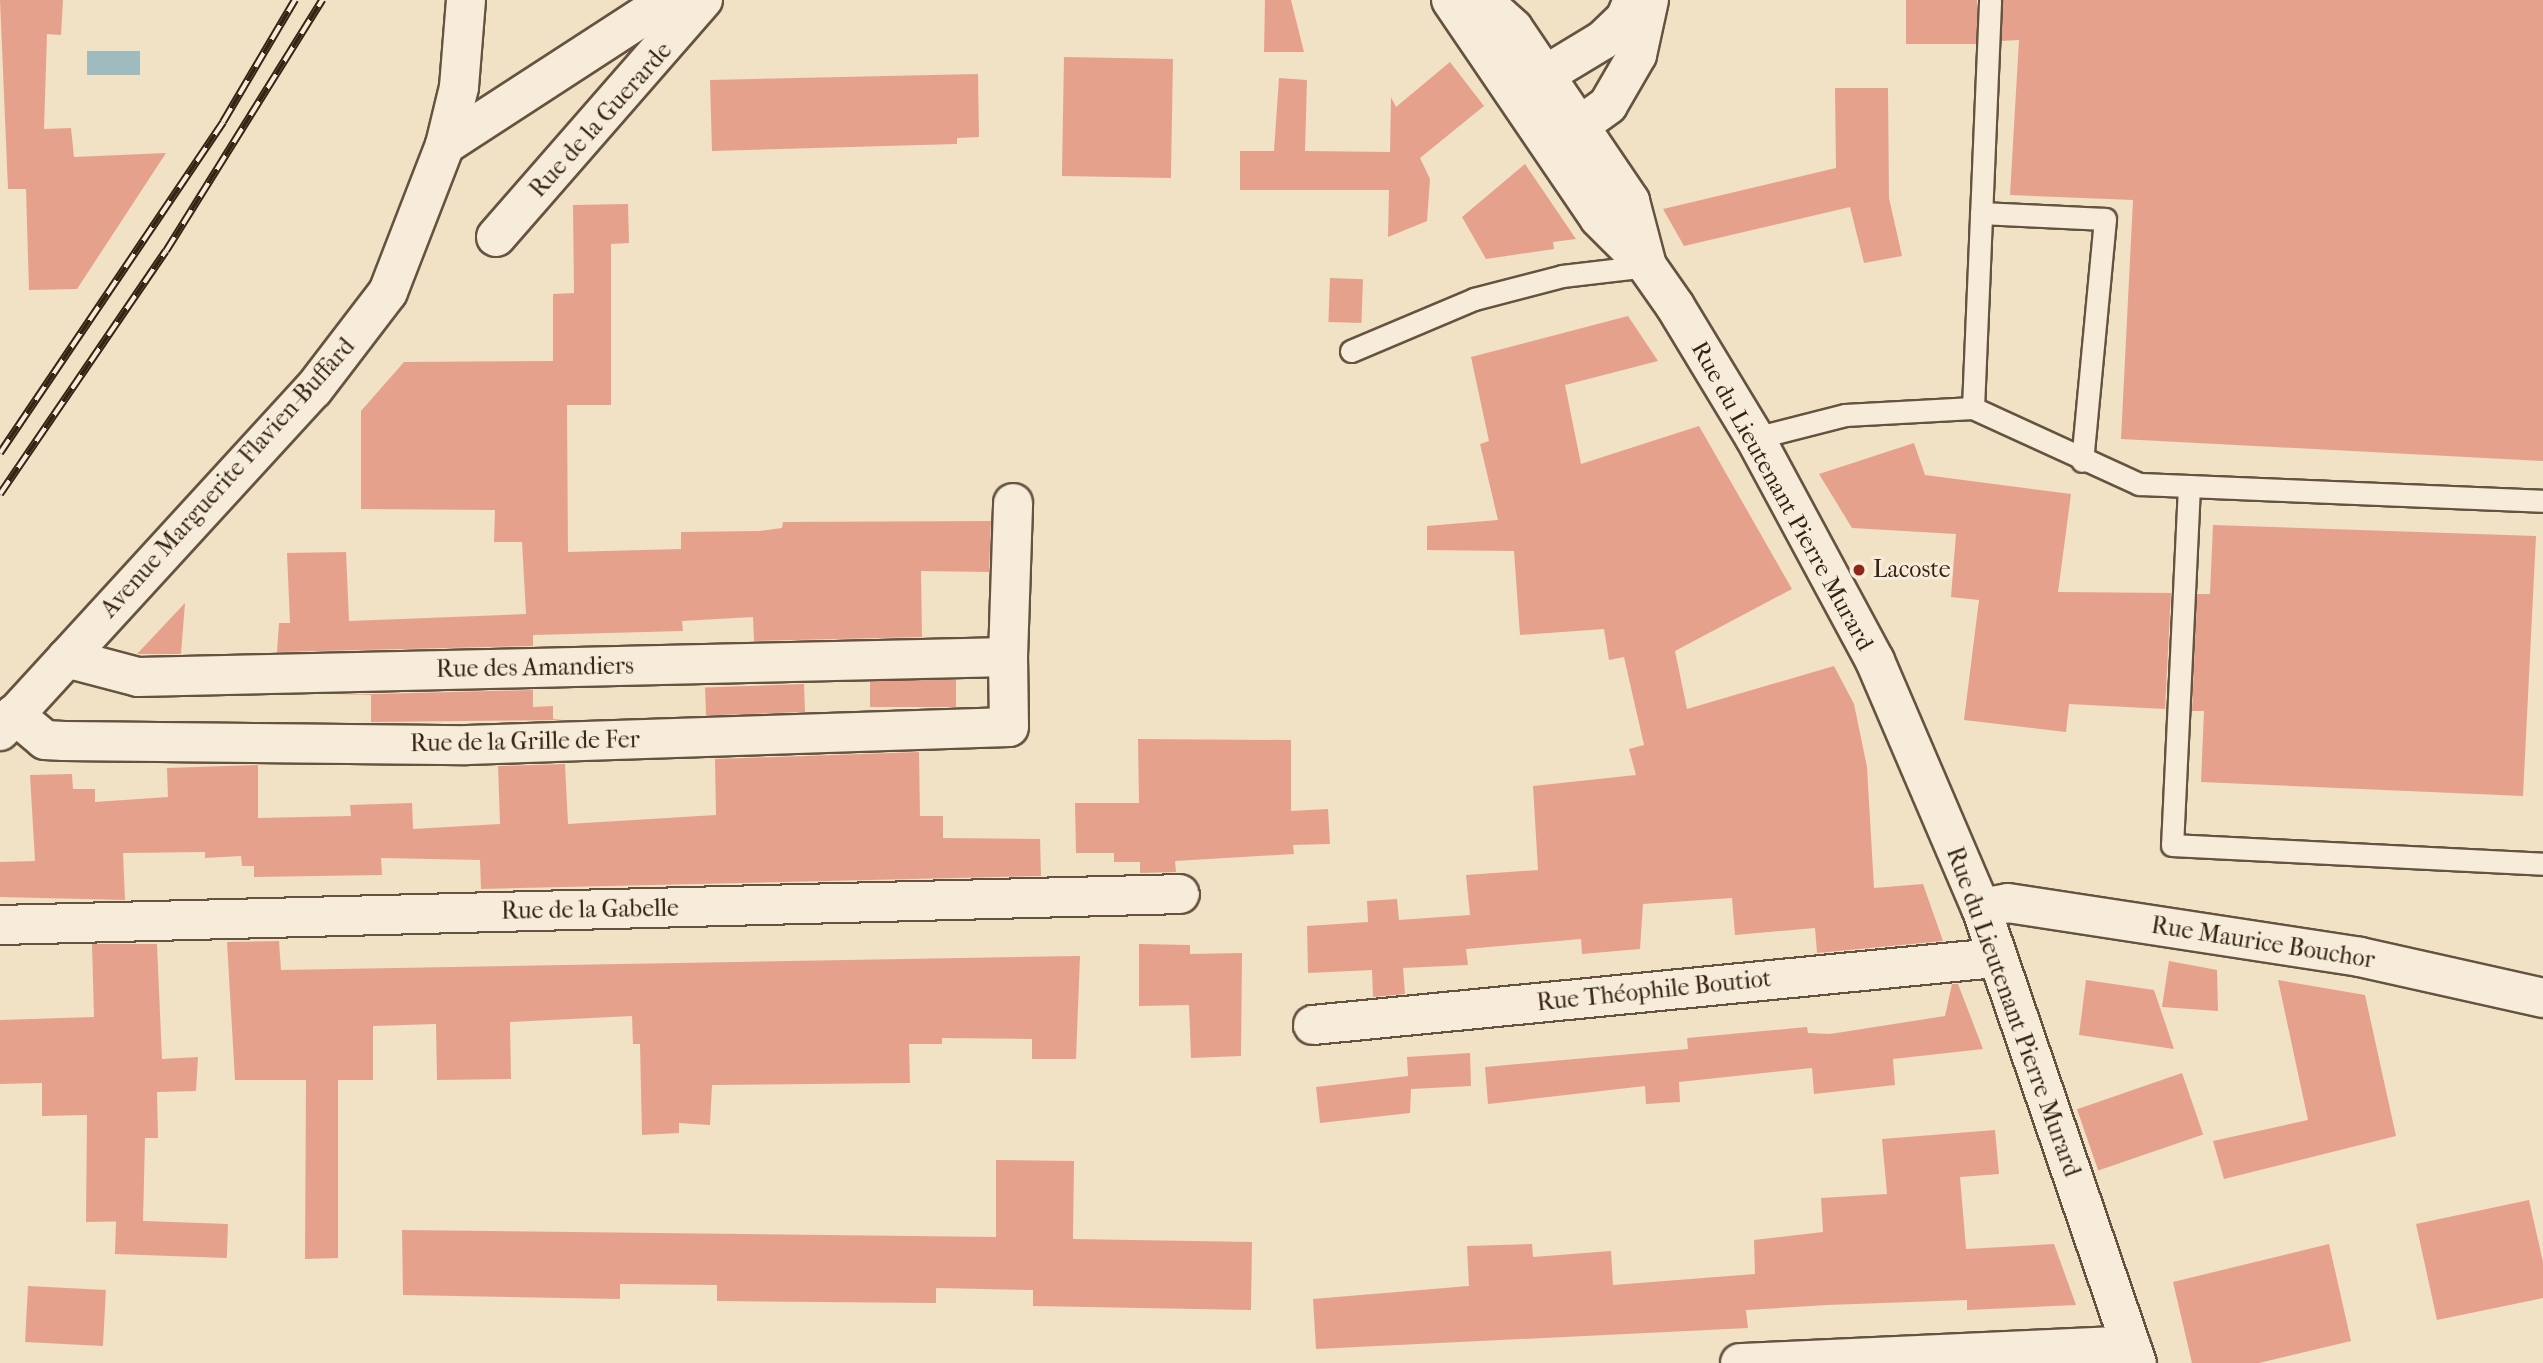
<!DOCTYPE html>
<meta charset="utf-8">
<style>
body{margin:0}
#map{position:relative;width:2543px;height:1363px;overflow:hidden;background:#f1e1c5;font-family:"IM FELL French Canon",serif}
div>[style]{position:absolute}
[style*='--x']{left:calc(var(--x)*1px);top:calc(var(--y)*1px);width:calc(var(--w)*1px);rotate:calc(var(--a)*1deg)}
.water>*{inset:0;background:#a0bbc0;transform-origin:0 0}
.building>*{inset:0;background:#e6a18d;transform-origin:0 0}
.roads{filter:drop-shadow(2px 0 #655340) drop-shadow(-2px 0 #655340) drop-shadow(0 2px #655340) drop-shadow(0 -2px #655340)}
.lane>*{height:21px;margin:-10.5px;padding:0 10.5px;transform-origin:10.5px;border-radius:10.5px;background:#f6ecd9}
.street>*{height:38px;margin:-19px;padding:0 19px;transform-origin:19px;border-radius:19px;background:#f6ecd9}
.secondary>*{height:38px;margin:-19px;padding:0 19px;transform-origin:19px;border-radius:19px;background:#f6ecd9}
.rail>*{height:8px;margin-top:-4px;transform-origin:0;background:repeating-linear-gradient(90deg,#f6ecd9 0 16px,#362413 0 32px);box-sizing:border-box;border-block:2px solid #362413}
.dots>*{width:19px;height:19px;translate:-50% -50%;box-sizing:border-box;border:4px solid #f6ecd9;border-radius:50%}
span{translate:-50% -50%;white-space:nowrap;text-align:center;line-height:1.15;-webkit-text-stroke:6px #f6ecd9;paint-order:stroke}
.street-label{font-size:24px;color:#362413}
.poi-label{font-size:24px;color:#362413}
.left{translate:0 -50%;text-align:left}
</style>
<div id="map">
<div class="water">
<i style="left:140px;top:51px;width:24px;height:53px;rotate:90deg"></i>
</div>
<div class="building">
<i style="clip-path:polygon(0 0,63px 0,61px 35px,47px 34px,44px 129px,71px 128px,74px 157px,166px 153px,77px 289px,29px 290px,26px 189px,8px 189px)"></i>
<i style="clip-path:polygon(1265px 0,1291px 0,1304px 52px,1264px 52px)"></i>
<i style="left:1906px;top:0;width:71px;height:44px"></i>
<i style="clip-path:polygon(2003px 0,2543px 0,2543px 461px,2121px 439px,2133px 200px,2010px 195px,2019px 40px,2001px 41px)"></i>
<i style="left:1064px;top:57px;width:109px;height:119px;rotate:1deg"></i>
<i style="clip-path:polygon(1450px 62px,1484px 106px,1420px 158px,1430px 179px,1427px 221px,1388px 237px,1389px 190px,1240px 190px,1240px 151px,1274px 151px,1279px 78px,1307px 80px,1305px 151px,1390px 152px,1391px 97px,1396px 107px)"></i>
<i style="clip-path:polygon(978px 74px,979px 137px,957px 138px,957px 144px,712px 151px,710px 80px)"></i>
<i style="clip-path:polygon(1835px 88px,1888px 88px,1889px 198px,1902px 256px,1864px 263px,1850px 207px,1684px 246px,1663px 209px,1836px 168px)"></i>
<i style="clip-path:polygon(1525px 164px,1576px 239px,1553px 242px,1554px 249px,1486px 259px,1462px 217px)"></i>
<i style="clip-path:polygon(628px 204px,629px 243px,611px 244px,611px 405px,567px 405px,568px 552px,681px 549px,681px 532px,760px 531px,782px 528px,783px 522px,991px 521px,989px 572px,921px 571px,922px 637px,754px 641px,753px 617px,682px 621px,683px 631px,533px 635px,533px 646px,277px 652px,279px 623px,290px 623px,287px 553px,346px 552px,349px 621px,526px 614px,522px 542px,494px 542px,495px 510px,361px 509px,361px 411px,404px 362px,553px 361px,553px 294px,574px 293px,573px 205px)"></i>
<i style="left:1330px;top:278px;width:33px;height:44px;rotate:2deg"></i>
<i style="clip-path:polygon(1628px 316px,1658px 361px,1565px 385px,1581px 464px,1699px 426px,1792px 589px,1675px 651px,1687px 709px,1834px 666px,1854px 704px,1867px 767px,1874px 888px,1923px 884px,1943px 941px,1817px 953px,1815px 928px,1735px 935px,1732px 898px,1643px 904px,1640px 949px,1582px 954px,1581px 939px,1466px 949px,1468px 965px,1403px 968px,1405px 994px,1373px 997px,1372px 970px,1308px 973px,1307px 926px,1368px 922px,1367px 901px,1397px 899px,1399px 920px,1470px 915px,1466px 875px,1538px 870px,1533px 786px,1636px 775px,1629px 749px,1644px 745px,1624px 657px,1609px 660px,1604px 629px,1520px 635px,1514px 551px,1427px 550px,1427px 526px,1498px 520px,1480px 444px,1489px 441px,1471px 357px)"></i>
<i style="clip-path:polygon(1914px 443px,1925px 475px,2071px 494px,2058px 592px,2171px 593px,2165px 709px,2069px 704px,2066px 732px,1964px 720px,1979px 600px,1951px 597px,1956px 534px,1852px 528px,1819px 474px)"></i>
<i style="clip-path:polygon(2213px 525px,2536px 536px,2523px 796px,2201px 782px,2204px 711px,2192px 711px,2197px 594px,2210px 594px)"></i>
<i style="clip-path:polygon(185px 603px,181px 654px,137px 654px)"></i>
<i style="left:956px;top:680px;width:27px;height:86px;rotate:90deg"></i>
<i style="left:804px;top:684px;width:28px;height:99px;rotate:88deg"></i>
<i style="clip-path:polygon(533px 690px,533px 707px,553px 706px,553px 719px,563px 720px,371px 722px,371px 695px,335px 695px)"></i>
<i style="clip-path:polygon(1138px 739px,1291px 740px,1291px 811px,1328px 809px,1330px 844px,1293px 845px,1294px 854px,1175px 861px,1176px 872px,1140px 873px,1140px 862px,1114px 862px,1114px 853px,1076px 853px,1075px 803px,1139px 803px)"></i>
<i style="clip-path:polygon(919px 752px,920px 816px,943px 816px,943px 838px,1040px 839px,1041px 876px,481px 889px,480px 860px,381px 858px,382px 875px,254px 877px,254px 866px,242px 866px,241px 856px,205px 858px,205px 852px,123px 853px,125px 900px,0 897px,0 862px,35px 861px,30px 775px,72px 774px,73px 789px,95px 789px,95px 802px,168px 797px,167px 768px,258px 765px,258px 818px,351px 816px,350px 805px,412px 803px,413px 829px,500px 824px,498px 766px,565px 764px,568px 824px,716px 815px,715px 759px)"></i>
<i style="clip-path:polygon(279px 941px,281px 970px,1080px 956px,1076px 1059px,1032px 1059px,1032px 1039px,942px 1038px,942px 1044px,909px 1044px,910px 1083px,712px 1085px,710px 1125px,679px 1123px,679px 1133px,642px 1135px,640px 1044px,633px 1044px,632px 1016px,510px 1022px,511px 1079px,437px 1080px,436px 1024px,373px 1026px,373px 1080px,338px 1080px,338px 1258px,305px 1259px,306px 1080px,235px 1080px,227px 942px)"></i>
<i style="clip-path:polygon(92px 944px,157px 944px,162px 1059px,198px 1057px,196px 1091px,157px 1092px,158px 1138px,145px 1138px,143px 1221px,86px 1222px,87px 1115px,42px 1116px,42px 1083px,0 1084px,0 1020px,94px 1017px)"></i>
<i style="clip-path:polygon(1139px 944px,1190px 945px,1190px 954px,1242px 953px,1241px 1056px,1191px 1058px,1189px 1005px,1139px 1006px)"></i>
<i style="clip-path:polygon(2169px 961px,2217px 970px,2218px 1011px,2162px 1007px)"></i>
<i style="clip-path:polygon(2086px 980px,2154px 990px,2174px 1049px,2079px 1035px)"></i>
<i style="clip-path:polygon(2278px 980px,2365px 995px,2396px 1136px,2224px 1179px,2213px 1141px,2308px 1120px)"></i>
<i style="clip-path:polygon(1952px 984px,1958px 984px,1983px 1049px,1893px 1059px,1895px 1085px,1814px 1094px,1812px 1068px,1679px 1082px,1680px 1102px,1646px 1104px,1645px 1086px,1488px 1104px,1485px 1067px,1688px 1049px,1687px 1038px,1807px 1027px,1808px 1033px,1830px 1034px,1945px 1016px)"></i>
<i style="clip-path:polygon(1470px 1053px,1471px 1086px,1411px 1089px,1410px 1113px,1320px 1123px,1316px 1087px,1408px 1076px,1407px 1057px)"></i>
<i style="left:2182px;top:1073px;width:65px;height:111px;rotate:71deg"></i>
<i style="clip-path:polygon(1995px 1130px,1999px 1174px,1960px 1177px,1966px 1249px,2054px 1244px,2076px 1305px,1967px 1310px,1967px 1300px,1827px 1305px,1746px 1310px,1748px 1328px,1316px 1349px,1313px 1299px,1469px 1286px,1467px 1246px,1532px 1244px,1533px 1257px,1611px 1251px,1613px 1285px,1755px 1274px,1754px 1240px,1823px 1232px,1821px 1198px,1887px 1194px,1882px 1139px)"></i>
<i style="clip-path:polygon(996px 1160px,1074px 1161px,1073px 1239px,1252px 1242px,1251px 1310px,1033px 1306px,1033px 1290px,936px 1288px,936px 1303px,717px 1301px,717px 1285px,620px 1284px,620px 1299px,403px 1295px,402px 1230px,996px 1237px)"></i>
<i style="clip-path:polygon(2529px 1200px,2543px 1262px,2543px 1298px,2437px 1320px,2416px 1224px)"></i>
<i style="left:228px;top:1224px;width:34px;height:112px;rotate:92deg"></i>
<i style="clip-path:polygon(2329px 1244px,2351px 1341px,2259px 1363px,2192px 1363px,2173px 1282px)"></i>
<i style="left:28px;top:1286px;width:78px;height:56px;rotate:3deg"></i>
</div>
<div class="roads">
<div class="lane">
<i style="--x:1981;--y:213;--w:124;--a:2.8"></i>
<i style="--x:2105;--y:219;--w:243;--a:95.4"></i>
<i style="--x:1351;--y:351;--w:134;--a:-22.9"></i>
<i style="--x:1474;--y:299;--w:91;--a:-14.6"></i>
<i style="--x:1562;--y:276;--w:86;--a:-6.7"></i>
<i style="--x:1973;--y:408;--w:183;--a:24.6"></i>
<i style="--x:2139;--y:484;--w:404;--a:2.4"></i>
<i style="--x:1755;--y:438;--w:93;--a:-14.3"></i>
<i style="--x:1845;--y:415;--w:128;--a:-3.1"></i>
<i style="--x:1973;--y:408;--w:408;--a:-87.6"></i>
<i style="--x:2189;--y:486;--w:359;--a:92.7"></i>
<i style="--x:2172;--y:845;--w:371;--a:2.9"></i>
</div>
<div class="street">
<i style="--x:1517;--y:92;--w:100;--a:-31.2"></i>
<i style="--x:1603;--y:40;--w:30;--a:-44"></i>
<i style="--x:1625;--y:19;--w:21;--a:-67"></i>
<i style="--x:445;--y:145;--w:266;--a:-33"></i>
<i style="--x:1553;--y:145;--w:68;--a:-36"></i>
<i style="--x:1608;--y:105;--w:58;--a:-59.9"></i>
<i style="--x:1637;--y:55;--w:56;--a:-77.7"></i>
<i style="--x:496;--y:237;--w:315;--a:-48.9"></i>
<i style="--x:1008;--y:657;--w:154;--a:-88.1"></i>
<i style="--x:14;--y:714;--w:40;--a:40"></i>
<i style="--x:45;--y:740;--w:19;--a:3"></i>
<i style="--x:64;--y:741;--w:403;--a:0.6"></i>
<i style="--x:467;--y:745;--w:542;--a:-1.9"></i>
<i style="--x:1009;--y:727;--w:70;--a:-90.8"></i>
<i style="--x:1008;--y:657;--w:870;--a:178.68"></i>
<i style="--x:138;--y:677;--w:74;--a:-165.2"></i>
<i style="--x:0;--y:731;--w:463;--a:-47.5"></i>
<i style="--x:313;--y:390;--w:123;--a:-52.6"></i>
<i style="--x:388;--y:292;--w:158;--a:-68.8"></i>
<i style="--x:445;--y:145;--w:60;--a:-76.4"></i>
<i style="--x:459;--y:87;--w:87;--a:-85.4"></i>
<i style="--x:1981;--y:908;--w:27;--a:-10"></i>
<i style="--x:2008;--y:903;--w:356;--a:8.7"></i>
<i style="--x:2360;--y:957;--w:188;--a:12.6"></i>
<i style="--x:0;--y:925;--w:1180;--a:-1.5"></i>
<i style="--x:1313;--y:1025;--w:685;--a:-5.61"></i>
<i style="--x:1740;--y:1363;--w:391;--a:-2.6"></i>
</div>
<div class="secondary">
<i style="--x:1451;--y:0;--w:263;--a:55.8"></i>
<i style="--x:1599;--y:218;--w:68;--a:45"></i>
<i style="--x:1647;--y:266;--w:49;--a:55"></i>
<i style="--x:1675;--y:306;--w:154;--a:58.8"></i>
<i style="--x:1755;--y:438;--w:253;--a:61.7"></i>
<i style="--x:1875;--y:661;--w:269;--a:66.8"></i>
<i style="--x:1981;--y:908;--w:481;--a:71.1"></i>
<i style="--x:1482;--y:0;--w:42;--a:42.1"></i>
<i style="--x:1513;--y:28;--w:209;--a:55.9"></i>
<i style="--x:1630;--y:201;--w:67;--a:75.3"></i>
</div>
</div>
<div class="rail">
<i style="--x:0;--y:453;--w:399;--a:-56"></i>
<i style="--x:223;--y:122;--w:142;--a:-59.5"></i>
<i style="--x:0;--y:494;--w:294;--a:-55.7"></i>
<i style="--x:166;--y:251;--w:296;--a:-58.1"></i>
</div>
<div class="dots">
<i style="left:1859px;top:570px;background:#8f2418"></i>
</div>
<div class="street-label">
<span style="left:601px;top:120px;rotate:-48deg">Rue de la Guerarde</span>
<span style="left:228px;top:478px;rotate:-48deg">Avenue Marguerite Flavien-Buffard</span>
<span style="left:1782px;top:496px;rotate:61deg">Rue du Lieutenant Pierre Murard</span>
<span style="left:535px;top:668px;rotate:-1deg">Rue des Amandiers</span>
<span style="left:525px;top:742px;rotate:-1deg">Rue de la Grille de Fer</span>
<span style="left:590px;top:910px;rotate:-1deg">Rue de la Gabelle</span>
<span style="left:2263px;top:943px;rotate:9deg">Rue Maurice Bouchor</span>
<span style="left:1654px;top:991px;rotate:-6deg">Rue Théophile Boutiot</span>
<span style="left:2013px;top:1012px;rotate:70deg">Rue du Lieutenant Pierre Murard</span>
</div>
<div class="poi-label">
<span class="left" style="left:1873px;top:570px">Lacoste</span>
</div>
</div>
